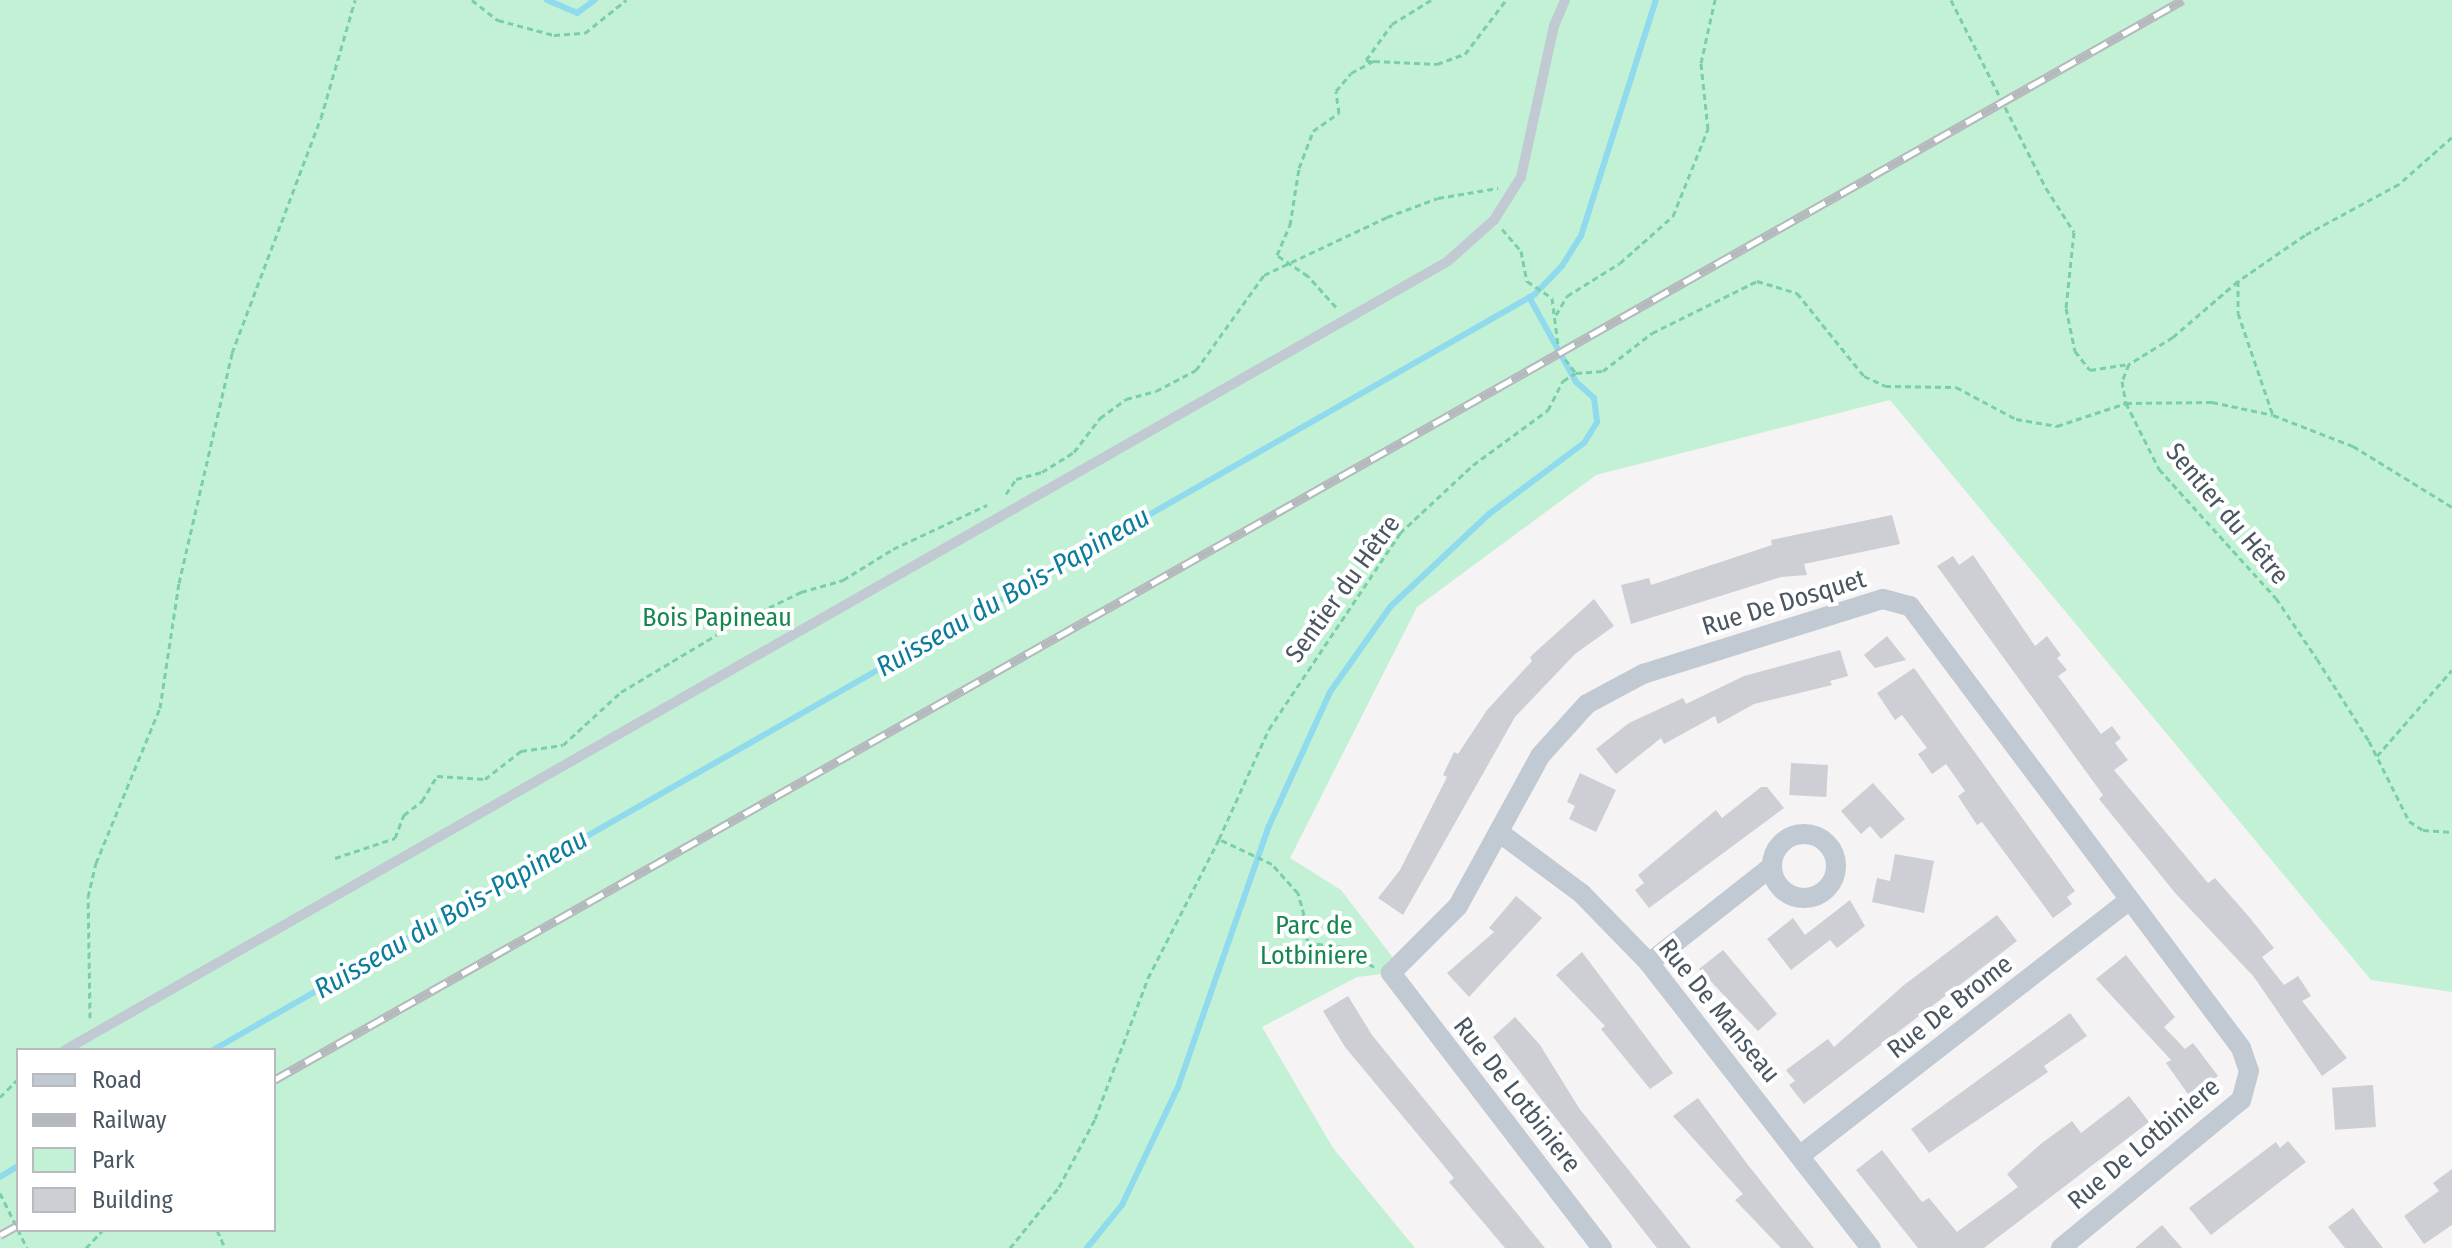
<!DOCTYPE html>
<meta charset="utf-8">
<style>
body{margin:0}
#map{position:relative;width:2452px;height:1248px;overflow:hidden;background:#f5f3f3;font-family:"Fira Sans Condensed",sans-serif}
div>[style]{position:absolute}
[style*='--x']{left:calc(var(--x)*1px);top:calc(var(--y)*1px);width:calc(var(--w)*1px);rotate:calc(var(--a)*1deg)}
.green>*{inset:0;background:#c3f1d5}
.stream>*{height:6px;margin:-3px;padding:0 3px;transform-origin:3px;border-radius:3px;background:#90daee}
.building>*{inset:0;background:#cdcfd5;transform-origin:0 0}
.path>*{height:3px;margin-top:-1.5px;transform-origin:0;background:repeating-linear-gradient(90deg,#7ad0a6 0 6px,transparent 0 10px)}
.service>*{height:10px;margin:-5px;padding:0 5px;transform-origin:5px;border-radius:5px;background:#c1cad2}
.minor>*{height:20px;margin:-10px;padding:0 10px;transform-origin:10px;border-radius:10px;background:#c1cad2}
.minor>.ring{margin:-10px;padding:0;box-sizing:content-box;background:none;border:20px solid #c1cad2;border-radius:50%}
.rail>*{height:9px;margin-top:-4.5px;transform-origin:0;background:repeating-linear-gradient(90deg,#fff 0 18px,#b5b8bd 0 36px);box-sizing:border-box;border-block:2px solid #b5b8bd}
span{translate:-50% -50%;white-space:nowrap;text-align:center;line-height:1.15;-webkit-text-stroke:8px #fff;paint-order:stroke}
.street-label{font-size:26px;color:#4a5661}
.park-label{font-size:26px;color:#17864f}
.water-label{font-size:28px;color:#0c7c9b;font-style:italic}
.legend{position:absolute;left:16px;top:1048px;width:260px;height:184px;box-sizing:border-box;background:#fff;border:2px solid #b7bbc0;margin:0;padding:10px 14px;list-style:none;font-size:24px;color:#4a5661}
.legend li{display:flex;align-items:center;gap:16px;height:40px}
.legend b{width:40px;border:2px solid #b7bbc0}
</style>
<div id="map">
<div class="green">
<i style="clip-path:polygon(evenodd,0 0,2452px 0,2452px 992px,2371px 980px,1890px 400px,1596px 475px,1417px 607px,1290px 858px,1341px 890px,1397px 963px,1391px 973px,1357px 977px,1262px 1027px,1333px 1148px,1415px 1248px,0 1248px,0 0,18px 1050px,274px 1050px,274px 1230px,18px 1230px,18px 1050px)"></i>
</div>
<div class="stream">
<i style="--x:547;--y:0;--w:33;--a:23"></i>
<i style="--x:577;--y:13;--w:22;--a:-36"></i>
<i style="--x:213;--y:1050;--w:1523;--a:-29.76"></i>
<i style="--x:1535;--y:294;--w:39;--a:-46"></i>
<i style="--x:1562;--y:266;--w:36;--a:-58"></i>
<i style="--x:1581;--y:236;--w:248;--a:-72.4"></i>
<i style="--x:0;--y:1177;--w:21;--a:-31"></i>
<i style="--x:1087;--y:1248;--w:55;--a:-50.9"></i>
<i style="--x:1122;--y:1205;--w:131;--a:-64.6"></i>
<i style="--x:1178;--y:1087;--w:276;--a:-70.8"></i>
<i style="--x:1269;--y:826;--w:147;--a:-65.5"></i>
<i style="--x:1330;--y:692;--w:105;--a:-54.7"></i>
<i style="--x:1391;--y:606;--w:134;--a:-43.2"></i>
<i style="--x:1489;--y:514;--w:119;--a:-36.8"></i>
<i style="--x:1584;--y:443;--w:25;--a:-58"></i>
<i style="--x:1597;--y:422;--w:24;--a:-97"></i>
<i style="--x:1594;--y:398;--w:24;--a:-138"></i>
<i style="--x:1576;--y:382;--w:97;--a:-118.9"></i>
</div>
<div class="building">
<i style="clip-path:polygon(1892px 515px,1900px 544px,1804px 564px,1807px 575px,1781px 577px,1631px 624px,1621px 585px,1649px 578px,1651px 585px,1772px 545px,1771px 540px)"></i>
<i style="clip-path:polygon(1973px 555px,2035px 646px,2047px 636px,2061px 655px,2057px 658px,2067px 670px,2058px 676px,2101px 734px,2112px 726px,2121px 738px,2115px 743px,2128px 760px,2114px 770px,2208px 883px,2215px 878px,2250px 918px,2274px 948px,2262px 957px,2284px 985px,2298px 976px,2311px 996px,2302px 1001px,2347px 1058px,2322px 1076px,2254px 977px,2176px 894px,2099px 799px,2103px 795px,1937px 566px,1953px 556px,1959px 565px)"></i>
<i style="clip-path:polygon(1594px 599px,1614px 626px,1575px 654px,1515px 717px,1403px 915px,1378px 898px,1400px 870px,1447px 777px,1443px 775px,1454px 752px,1458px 754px,1487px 710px,1532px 661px,1530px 657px)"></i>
<i style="clip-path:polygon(1887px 636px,1906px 660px,1875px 668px,1864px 655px)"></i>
<i style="clip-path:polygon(1840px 650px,1848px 676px,1830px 681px,1832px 685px,1754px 704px,1718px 724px,1715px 716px,1664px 744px,1661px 738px,1616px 774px,1596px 749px,1629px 723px,1683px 698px,1686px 704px,1744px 676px)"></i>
<i style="clip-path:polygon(1914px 668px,2075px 891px,2067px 897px,2072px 904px,2053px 918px,1982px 822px,1977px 825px,1958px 796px,1965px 791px,1946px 764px,1932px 774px,1918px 754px,1927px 748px,1902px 715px,1895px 720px,1877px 693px)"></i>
<i style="left:1791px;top:763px;width:37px;height:32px;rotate:3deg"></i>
<i style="clip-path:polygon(1580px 773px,1616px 790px,1596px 832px,1569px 819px,1575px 806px,1567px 802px)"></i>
<i style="clip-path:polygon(1873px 783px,1905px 819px,1881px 839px,1870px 826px,1861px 834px,1841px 811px)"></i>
<i style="clip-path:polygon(1761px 787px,1767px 787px,1784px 808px,1649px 908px,1635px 890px,1644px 883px,1638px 875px,1716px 810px,1722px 818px)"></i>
<i style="clip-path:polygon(1895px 854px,1934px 861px,1924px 913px,1872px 902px,1877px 878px,1890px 881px)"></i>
<i style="clip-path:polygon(1516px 896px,1542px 918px,1469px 997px,1447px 973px,1494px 932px,1489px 928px)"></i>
<i style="clip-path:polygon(1850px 900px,1865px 926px,1837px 948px,1830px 940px,1791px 970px,1767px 939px,1793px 918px,1805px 935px)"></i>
<i style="clip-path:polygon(1997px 915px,2017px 941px,1804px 1104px,1789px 1085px,1795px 1081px,1786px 1070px,1828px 1039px,1834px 1047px,1904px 985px)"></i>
<i style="clip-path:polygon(1723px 950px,1777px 1014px,1758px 1031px,1699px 969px)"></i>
<i style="clip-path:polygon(1582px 952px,1673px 1073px,1650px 1089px,1601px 1029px,1605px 1026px,1556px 975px)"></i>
<i style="clip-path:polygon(2126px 955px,2175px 1017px,2164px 1027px,2185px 1049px,2193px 1043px,2218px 1076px,2190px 1097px,2166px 1063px,2171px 1060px,2096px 979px)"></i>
<i style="clip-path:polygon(1348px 996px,1372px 1035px,1545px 1248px,1505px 1248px,1449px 1182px,1454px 1178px,1345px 1047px,1323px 1011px)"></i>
<i style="clip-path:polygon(2070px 1013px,2087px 1036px,2044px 1066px,2048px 1072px,1929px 1153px,1911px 1129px)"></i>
<i style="clip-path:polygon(1515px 1017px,1540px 1045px,1579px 1108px,1691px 1248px,1657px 1248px,1493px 1037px)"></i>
<i style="left:2373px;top:1085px;width:42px;height:41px;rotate:86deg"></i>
<i style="clip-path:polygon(2129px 1096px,2149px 1122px,1984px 1248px,1918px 1248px,1856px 1170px,1882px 1150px,1922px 1202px,1929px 1198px,1957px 1232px,2018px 1187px,2007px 1174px,2042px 1143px,2072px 1121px,2081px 1133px)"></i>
<i style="clip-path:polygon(1698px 1098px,1748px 1165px,1814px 1248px,1781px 1248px,1735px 1200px,1743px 1194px,1673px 1116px)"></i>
<i style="clip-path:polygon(2288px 1141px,2306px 1162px,2211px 1235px,2189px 1208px,2276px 1142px,2280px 1148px)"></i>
<i style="clip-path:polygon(2452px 1169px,2452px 1225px,2424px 1244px,2404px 1216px,2439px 1191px,2433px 1183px)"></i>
<i style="clip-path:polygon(2353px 1208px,2365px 1225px,2383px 1248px,2345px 1248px,2328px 1227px)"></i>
<i style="clip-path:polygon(2162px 1225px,2182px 1248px,2135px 1248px)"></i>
</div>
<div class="path">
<i style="--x:472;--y:0;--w:33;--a:38"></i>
<i style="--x:498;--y:20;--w:58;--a:15"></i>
<i style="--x:554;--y:35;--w:31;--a:-4"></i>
<i style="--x:585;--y:33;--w:53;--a:-38.8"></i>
<i style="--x:1951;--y:0;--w:211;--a:63.2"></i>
<i style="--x:2046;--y:188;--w:52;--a:57.5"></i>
<i style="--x:2074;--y:232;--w:76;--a:96"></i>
<i style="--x:2066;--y:308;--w:44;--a:78.2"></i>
<i style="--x:2075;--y:351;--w:24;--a:52"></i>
<i style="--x:2090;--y:370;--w:39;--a:-9"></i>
<i style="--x:1372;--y:62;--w:6;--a:-162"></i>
<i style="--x:1366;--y:60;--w:44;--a:-54.2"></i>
<i style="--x:1392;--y:24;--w:46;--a:-31.6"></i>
<i style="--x:2452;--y:137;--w:71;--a:138.4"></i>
<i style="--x:2399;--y:184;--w:107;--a:151.5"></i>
<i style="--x:2305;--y:235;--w:81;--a:145.5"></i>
<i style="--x:2238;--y:281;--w:86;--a:139.3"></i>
<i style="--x:2173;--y:337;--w:52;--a:148.5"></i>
<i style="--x:2129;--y:364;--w:18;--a:112"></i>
<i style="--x:2122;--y:381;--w:22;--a:80"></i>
<i style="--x:2126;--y:403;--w:86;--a:-0.7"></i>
<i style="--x:2212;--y:402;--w:62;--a:12"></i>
<i style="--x:2273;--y:415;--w:86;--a:21.2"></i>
<i style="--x:2353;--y:446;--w:116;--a:31.6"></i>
<i style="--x:1502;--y:229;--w:29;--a:49"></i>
<i style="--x:1521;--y:251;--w:31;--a:79"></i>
<i style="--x:1527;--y:281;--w:30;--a:34"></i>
<i style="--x:1552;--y:298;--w:47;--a:82.7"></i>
<i style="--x:2238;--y:281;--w:32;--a:90"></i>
<i style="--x:2238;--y:313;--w:108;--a:71.1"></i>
<i style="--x:1336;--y:307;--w:42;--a:-132.1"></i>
<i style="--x:1308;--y:276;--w:37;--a:-146"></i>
<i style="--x:1277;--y:255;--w:33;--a:-67"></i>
<i style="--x:1290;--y:225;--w:58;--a:-81"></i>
<i style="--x:1299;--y:168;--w:40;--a:-69"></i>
<i style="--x:1313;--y:131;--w:32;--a:-35"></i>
<i style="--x:1339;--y:113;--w:22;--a:-98"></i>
<i style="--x:1336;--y:91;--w:23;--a:-50"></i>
<i style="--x:1351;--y:73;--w:26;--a:-28"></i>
<i style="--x:1374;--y:61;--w:63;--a:2.7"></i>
<i style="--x:1437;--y:64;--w:30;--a:-20"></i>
<i style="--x:1465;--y:54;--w:68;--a:-52.8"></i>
<i style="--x:1556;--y:315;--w:22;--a:-60"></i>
<i style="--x:1567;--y:296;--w:62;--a:-31.9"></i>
<i style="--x:1620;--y:263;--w:71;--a:-41.6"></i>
<i style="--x:1673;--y:216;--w:94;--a:-68.1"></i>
<i style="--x:1708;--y:129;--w:66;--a:-96.1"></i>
<i style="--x:1701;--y:63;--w:65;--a:-77.5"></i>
<i style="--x:1565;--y:359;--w:18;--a:52"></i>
<i style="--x:1006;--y:494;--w:18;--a:-56"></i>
<i style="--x:1016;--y:479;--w:27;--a:-15"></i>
<i style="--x:1042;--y:472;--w:38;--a:-32"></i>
<i style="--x:1074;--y:452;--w:43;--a:-52.6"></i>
<i style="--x:1100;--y:418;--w:32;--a:-36"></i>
<i style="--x:1126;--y:399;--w:31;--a:-15"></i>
<i style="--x:1156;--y:391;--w:45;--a:-27.7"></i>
<i style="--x:1196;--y:370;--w:117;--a:-54.4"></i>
<i style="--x:1264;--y:275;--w:136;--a:-25.2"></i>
<i style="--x:1387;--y:217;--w:54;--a:-20.4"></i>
<i style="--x:1438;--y:198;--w:61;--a:-9.5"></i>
<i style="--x:2377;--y:756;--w:114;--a:-48.9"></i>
<i style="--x:335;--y:858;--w:63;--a:-18.4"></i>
<i style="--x:395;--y:838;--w:25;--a:-69"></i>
<i style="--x:404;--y:815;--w:23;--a:-38"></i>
<i style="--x:422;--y:801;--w:29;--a:-59"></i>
<i style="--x:437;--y:776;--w:48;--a:3.6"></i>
<i style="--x:485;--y:779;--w:46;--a:-37.9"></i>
<i style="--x:521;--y:751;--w:42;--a:-8.1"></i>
<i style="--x:563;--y:745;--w:79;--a:-42.4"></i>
<i style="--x:621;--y:692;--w:131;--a:-30.9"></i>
<i style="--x:733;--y:625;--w:76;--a:-25.9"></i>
<i style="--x:801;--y:592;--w:44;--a:-15.9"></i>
<i style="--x:843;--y:580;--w:59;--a:-31.8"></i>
<i style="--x:893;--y:549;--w:104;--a:-25.1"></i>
<i style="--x:1374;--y:967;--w:37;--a:-147"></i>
<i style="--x:1343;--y:947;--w:33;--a:-173"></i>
<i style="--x:1310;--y:943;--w:21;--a:-127"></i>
<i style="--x:1297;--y:926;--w:13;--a:-58"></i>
<i style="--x:1304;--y:915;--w:23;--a:-105"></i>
<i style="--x:1298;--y:893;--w:39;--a:-132"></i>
<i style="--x:1272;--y:864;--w:59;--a:-154.7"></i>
<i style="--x:1219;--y:839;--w:121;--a:-65.6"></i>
<i style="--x:1269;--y:729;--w:236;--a:-56.2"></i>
<i style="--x:1400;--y:533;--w:100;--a:-43"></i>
<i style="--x:1473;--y:465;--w:93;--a:-36.3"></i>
<i style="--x:1548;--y:410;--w:33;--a:-63"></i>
<i style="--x:1563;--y:381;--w:15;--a:-32"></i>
<i style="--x:1576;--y:373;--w:27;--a:-4"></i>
<i style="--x:1603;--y:371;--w:62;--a:-37.8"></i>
<i style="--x:1652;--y:333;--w:117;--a:-26.3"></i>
<i style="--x:1757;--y:281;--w:42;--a:16.7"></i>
<i style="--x:1797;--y:293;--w:107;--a:51.1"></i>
<i style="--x:1864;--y:376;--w:23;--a:25"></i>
<i style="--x:1885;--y:386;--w:71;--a:0.8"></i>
<i style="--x:1956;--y:387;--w:68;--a:28.1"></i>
<i style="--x:2016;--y:419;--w:42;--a:9.7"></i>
<i style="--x:2057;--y:426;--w:73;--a:-18.4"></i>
<i style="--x:2126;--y:403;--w:74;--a:63.4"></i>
<i style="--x:2159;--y:469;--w:174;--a:47.8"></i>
<i style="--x:2276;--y:598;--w:73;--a:56.1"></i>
<i style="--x:2317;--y:659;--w:97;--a:57.6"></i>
<i style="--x:2369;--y:741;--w:89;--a:63.4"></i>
<i style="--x:2409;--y:821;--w:17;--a:33"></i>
<i style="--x:2423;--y:830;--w:29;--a:4"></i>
<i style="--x:90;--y:1018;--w:121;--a:-90.9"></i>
<i style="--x:88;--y:897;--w:35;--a:-77"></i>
<i style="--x:96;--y:863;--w:168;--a:-67.6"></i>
<i style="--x:160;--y:708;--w:126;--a:-81.4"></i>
<i style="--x:179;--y:583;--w:236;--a:-77"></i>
<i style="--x:232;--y:353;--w:251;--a:-69.3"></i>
<i style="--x:321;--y:118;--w:123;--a:-73.9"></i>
<i style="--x:0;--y:1097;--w:25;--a:-45"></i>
<i style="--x:0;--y:1193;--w:61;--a:63.9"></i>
<i style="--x:217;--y:1230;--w:20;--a:66"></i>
<i style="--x:86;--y:1248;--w:25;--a:-47"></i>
<i style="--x:1010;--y:1248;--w:78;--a:-51.2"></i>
<i style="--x:1059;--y:1187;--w:77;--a:-62.1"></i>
<i style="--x:1095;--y:1119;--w:151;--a:-69.4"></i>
<i style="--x:1148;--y:978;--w:156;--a:-62.9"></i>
</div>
<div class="service">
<i style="--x:65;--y:1050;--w:1592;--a:-29.7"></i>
<i style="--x:1448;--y:261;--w:62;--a:-41.7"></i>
<i style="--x:1494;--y:220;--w:51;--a:-57.9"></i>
<i style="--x:1521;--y:177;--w:155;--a:-77.7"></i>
<i style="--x:1554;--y:26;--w:28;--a:-67"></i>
</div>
<div class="minor">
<i style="--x:1500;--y:833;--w:102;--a:36.6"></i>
<i style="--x:1582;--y:894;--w:96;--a:45.8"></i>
<i style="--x:1649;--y:963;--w:361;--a:52.1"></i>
<i class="ring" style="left:1772px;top:834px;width:44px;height:44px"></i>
<i style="--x:1649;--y:963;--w:155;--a:-38.2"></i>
<i style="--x:1802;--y:1154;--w:414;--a:-37.8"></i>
<i style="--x:1602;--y:1248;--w:347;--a:-127.5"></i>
<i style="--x:1391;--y:973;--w:95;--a:-45"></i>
<i style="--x:1458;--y:906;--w:171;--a:-61.3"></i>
<i style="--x:1540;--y:756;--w:70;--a:-47.9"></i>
<i style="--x:1587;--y:704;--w:64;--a:-28.2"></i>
<i style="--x:1643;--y:674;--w:251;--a:-17.4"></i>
<i style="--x:1883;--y:599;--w:28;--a:15"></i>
<i style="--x:1910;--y:606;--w:552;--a:53.17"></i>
<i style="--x:2241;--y:1048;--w:24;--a:71"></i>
<i style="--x:2249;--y:1071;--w:30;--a:105"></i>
<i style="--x:2241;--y:1100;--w:233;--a:140.6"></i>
</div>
<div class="rail">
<i style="--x:274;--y:1080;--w:2193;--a:-29.5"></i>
<i style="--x:0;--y:1235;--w:21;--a:-29"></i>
</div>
<div class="street-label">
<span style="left:2227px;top:514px;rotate:50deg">Sentier du Hêtre</span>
<span style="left:1343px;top:589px;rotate:-54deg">Sentier du Hêtre</span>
<span style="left:1784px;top:603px;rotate:-17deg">Rue De Dosquet</span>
<span style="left:1950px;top:1007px;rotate:-38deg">Rue De Brome</span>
<span style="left:1719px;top:1011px;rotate:51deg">Rue De Manseau</span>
<span style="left:1517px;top:1095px;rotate:52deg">Rue De Lotbiniere</span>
<span style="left:2144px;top:1144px;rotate:-40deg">Rue De Lotbiniere</span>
</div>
<div class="park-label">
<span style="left:717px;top:618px">Bois Papineau</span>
<span style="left:1314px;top:941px">Parc de<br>Lotbiniere</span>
</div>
<div class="water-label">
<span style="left:1013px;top:592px;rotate:-30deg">Ruisseau du Bois-Papineau</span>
<span style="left:451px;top:914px;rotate:-30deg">Ruisseau du Bois-Papineau</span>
</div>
<ul class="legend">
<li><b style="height:10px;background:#c1cad2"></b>Road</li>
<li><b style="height:10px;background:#b5b8bd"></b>Railway</li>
<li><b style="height:22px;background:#c3f1d5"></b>Park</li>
<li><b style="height:22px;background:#cdcfd5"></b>Building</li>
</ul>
</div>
